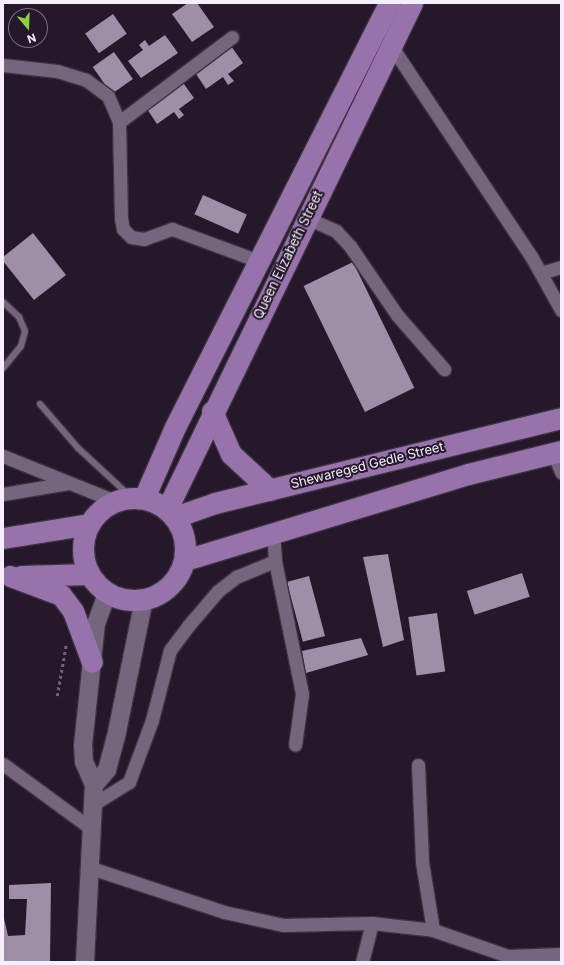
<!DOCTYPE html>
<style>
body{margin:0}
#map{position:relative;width:564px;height:965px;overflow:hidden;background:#25182b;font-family:Inter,sans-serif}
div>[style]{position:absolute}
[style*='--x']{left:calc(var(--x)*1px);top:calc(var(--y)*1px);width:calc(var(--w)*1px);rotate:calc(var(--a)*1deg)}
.building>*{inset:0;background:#9e8ea7;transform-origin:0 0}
.path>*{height:2.5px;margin-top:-1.25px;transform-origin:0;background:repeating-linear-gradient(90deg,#6f6374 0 3px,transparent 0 6px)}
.roads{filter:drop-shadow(1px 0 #3d3242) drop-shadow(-1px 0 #3d3242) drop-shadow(0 1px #3d3242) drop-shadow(0 -1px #3d3242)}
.service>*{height:6px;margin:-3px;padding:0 3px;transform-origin:3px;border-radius:3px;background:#75657d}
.minor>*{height:13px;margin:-6.5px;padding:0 6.5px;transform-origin:6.5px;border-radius:6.5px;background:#75657d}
.secondary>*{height:18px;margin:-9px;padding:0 9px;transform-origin:9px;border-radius:9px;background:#75657d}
.primary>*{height:21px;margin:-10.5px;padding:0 10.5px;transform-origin:10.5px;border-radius:10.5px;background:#9872ab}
.primary>.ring{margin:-10.5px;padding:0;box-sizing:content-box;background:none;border:21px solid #9872ab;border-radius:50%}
span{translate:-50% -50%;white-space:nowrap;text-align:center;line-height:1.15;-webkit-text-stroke:4px #25182b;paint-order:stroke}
.street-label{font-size:13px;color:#f7eefc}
.frame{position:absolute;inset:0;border:4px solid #f7eefc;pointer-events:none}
.north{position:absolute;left:8px;top:8px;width:40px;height:40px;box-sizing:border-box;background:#25182b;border:1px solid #796e7f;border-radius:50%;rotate:161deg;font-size:11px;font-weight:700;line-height:16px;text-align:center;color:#f7eefc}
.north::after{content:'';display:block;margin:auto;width:14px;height:18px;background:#8ece43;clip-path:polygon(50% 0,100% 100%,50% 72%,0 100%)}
</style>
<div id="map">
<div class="building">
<i style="clip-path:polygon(188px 3px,197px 3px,214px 27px,192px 42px,172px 14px)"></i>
<i style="left:113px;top:14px;width:24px;height:34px;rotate:55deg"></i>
<i style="clip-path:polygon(165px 35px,178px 53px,141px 78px,128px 61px,143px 50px,139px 45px,145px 40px,149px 46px)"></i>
<i style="clip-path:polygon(231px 46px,243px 63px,228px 74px,234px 81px,228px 85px,223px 77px,206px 89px,194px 71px)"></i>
<i style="left:114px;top:52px;width:33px;height:26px;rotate:55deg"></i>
<i style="clip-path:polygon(181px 80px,194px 98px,179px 109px,184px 115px,179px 119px,174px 112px,157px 124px,145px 106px)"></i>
<i style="left:203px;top:195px;width:48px;height:21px;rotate:24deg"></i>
<i style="clip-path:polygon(33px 233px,66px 275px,34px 300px,3px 261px,3px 257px)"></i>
<i style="left:353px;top:262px;width:140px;height:55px;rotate:64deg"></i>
<i style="clip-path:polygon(388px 554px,404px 640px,383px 647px,363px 557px)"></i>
<i style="left:522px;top:573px;width:25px;height:58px;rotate:72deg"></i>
<i style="left:309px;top:576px;width:62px;height:23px;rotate:75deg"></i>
<i style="left:437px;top:613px;width:59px;height:29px;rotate:82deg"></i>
<i style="clip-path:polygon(361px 638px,368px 655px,306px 673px,302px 651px)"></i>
<i style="clip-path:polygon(51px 883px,50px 962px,3px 962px,3px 914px,8px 936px,25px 935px,27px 899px,9px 899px,9px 885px)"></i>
</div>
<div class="path">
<i style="--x:57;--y:696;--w:52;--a:-80"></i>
</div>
<div class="roads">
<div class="service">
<i style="--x:3;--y:302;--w:22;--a:43"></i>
<i style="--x:19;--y:317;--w:15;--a:67"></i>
<i style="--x:25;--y:331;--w:16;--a:105"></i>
<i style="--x:21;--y:346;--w:28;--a:129"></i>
<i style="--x:40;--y:404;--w:58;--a:49.2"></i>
<i style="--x:78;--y:448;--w:72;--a:42.8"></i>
</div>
<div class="minor">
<i style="--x:232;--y:37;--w:141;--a:143"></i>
<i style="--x:119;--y:122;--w:96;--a:88.8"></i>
<i style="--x:121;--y:218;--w:11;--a:80"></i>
<i style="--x:123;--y:229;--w:11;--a:45"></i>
<i style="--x:131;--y:237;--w:13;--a:9"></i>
<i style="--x:144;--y:239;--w:30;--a:-20"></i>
<i style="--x:172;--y:229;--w:95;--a:20.3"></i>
<i style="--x:390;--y:44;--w:255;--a:56.4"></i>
<i style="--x:531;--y:256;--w:62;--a:60.9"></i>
<i style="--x:3;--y:65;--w:54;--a:6.3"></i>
<i style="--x:57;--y:71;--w:30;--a:17"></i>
<i style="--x:86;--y:80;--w:27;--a:36"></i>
<i style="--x:108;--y:96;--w:28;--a:67"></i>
<i style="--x:307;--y:218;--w:32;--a:24"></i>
<i style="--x:336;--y:231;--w:21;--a:47"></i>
<i style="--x:350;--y:246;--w:83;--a:55.7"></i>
<i style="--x:397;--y:315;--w:72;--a:49"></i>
<i style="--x:541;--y:273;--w:21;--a:-17"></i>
<i style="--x:553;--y:452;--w:22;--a:68"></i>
<i style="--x:3;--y:456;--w:121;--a:21.9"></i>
<i style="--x:3;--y:494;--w:66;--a:-9.6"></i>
<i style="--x:273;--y:531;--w:30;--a:86"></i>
<i style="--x:275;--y:561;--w:136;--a:78.5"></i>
<i style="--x:302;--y:694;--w:51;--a:97.8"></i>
<i style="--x:3;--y:764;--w:107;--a:36.2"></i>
<i style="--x:418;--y:765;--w:97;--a:87.6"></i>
<i style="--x:422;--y:862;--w:69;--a:80.8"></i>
<i style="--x:433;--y:930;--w:79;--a:19.1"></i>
<i style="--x:508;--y:956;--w:53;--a:-2.2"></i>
<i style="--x:92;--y:805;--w:44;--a:-31.9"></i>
<i style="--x:129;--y:782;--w:66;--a:-69.6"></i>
<i style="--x:152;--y:720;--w:72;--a:-75.6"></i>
<i style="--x:170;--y:650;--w:30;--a:-53"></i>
<i style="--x:188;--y:626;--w:46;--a:-49.4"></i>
<i style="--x:218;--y:591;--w:23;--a:-38"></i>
<i style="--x:236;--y:577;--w:42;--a:-22.3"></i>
<i style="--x:88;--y:867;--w:143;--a:18.3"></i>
<i style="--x:224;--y:912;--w:60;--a:12.4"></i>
<i style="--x:283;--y:925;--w:89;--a:-1.3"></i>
<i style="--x:372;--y:923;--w:61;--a:6.5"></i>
<i style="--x:362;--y:962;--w:40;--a:-75.6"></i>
</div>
<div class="secondary">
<i style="--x:94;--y:785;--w:25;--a:-113"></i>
<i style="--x:84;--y:762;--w:17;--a:-93"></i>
<i style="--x:83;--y:745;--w:122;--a:-83.9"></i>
<i style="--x:96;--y:624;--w:33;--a:-70"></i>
<i style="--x:85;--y:962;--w:177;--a:-87.1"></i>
<i style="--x:94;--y:785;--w:20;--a:-49"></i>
<i style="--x:107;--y:770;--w:39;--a:-75"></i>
<i style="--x:117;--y:732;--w:136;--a:-78.5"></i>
</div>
<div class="primary">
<i style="--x:212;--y:411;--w:47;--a:66.2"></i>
<i style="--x:231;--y:454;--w:53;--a:42.7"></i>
<i class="ring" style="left:83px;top:498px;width:81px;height:81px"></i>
<i style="--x:144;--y:498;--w:77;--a:-66.4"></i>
<i style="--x:175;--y:427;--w:475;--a:-63.2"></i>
<i style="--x:167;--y:509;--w:562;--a:-64.16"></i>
<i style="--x:175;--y:517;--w:42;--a:-19.3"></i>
<i style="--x:215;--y:503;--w:356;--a:-13.8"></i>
<i style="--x:3;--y:538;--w:87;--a:-9.2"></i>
<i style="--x:185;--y:560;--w:296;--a:-16.9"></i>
<i style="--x:468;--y:474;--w:96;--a:-13.9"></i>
<i style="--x:10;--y:576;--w:54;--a:20.4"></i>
<i style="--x:61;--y:595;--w:20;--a:53"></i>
<i style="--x:73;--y:611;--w:54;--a:69.6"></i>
<i style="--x:21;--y:576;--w:68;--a:-1.7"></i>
</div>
</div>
<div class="street-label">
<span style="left:288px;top:255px;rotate:-64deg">Queen Elizabeth Street</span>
<span style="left:367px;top:465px;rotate:-14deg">Shewareged Gedle Street</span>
</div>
<div class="frame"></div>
<div class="north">N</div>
</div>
